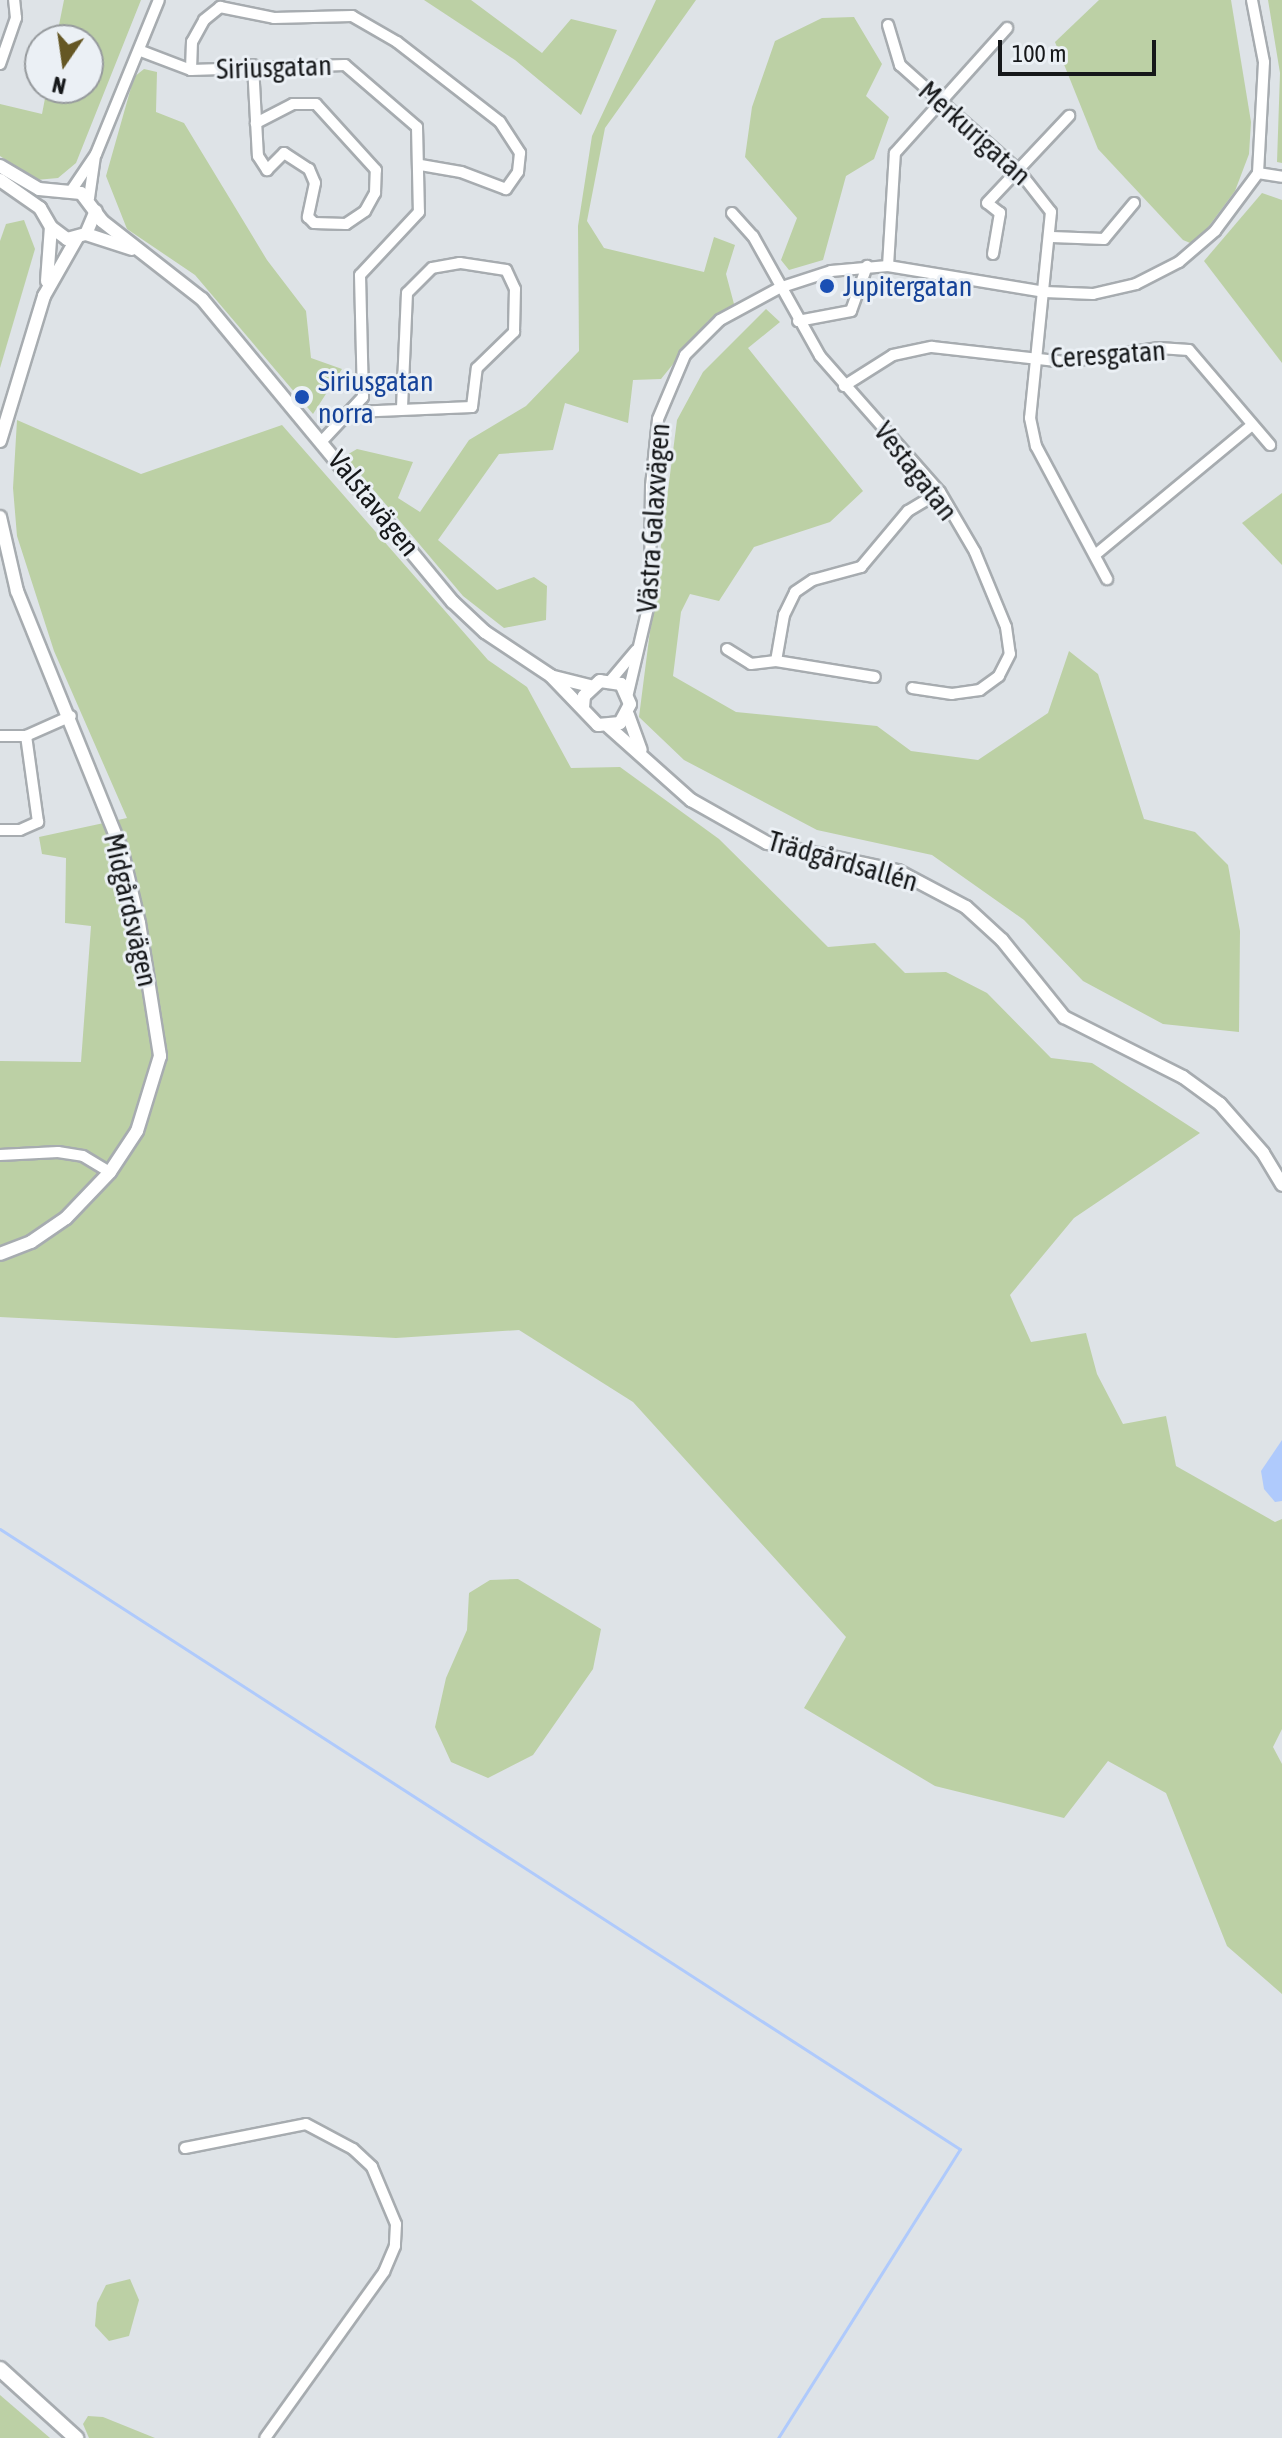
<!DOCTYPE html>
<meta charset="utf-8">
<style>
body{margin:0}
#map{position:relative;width:1282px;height:2438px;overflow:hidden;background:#dee3e7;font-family:"Asap Condensed",sans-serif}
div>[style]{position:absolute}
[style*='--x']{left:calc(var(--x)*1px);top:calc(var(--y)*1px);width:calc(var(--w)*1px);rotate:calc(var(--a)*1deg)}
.green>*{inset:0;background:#bcd0a5}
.water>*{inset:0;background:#afcafc}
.stream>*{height:3px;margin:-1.5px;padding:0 1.5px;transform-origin:1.5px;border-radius:1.5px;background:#afcafc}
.roads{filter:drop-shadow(2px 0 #a7acb0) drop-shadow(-2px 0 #a7acb0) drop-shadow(0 2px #a7acb0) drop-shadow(0 -2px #a7acb0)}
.minor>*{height:10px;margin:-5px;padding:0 5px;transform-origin:5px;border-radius:5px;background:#fff}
.tertiary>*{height:12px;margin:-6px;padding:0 6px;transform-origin:6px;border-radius:6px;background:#fff}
.secondary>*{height:14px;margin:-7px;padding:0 7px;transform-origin:7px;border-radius:7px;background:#fff}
.dots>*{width:22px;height:22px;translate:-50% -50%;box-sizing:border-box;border:4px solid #ebf0f5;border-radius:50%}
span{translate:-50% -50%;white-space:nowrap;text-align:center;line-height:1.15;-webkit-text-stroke:6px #ebf0f5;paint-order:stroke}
.street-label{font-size:28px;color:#16181a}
.transit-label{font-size:28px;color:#164399}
.left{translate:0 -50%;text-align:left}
.north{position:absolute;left:24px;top:24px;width:80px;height:80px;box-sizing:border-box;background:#ebf0f5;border:2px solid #969a9d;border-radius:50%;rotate:193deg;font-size:22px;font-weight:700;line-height:32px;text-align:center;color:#16181a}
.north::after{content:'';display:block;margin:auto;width:28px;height:36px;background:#655724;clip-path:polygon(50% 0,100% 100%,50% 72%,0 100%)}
.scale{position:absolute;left:998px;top:40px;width:158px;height:36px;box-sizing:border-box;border:4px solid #16181a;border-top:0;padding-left:10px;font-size:24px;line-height:28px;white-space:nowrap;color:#16181a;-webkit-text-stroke:6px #ebf0f5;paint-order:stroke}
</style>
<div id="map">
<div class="green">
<i style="clip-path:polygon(64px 0,141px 0,76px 163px,58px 178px,36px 180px,0 156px,0 104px,42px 114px,47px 88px,88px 88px,88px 40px,56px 40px)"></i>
<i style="clip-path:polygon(424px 0,471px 0,542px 53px,571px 19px,617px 30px,581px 115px,515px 60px)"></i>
<i style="clip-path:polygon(656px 0,696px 0,605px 128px,587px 221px,604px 248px,704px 272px,714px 237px,735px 245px,726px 274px,734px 304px,708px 321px,661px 379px,633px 380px,628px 423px,565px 403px,553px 450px,499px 454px,438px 540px,497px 590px,534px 577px,547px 586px,546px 620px,504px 628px,463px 596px,345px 456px,357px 449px,413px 462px,398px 498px,420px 512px,469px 440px,526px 406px,579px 351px,578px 226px,592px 136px)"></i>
<i style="clip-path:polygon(1099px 0,1231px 0,1251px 122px,1249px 154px,1235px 191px,1195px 245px,1183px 240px,1098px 149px,1055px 42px)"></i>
<i style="clip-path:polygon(1268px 0,1282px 0,1282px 163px,1277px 162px,1280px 73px)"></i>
<i style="clip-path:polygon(854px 17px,882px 64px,866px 96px,889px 117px,874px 159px,846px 176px,823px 260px,789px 270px,781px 260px,797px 218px,745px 157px,752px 107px,775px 41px,822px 18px)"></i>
<i style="clip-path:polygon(144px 69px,157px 72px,156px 112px,184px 123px,267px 260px,306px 311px,311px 358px,342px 369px,313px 414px,195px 275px,127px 229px,106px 176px,134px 77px)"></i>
<i style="clip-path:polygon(1262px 193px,1282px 200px,1282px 363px,1204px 261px)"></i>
<i style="clip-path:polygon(24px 220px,35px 249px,0 368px,0 241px,6px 224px)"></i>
<i style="clip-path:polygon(766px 309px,780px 322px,748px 348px,863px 491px,830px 522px,754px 547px,719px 601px,690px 594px,681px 612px,673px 676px,736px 712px,877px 726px,911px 751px,978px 760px,1048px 713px,1069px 651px,1098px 674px,1144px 819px,1195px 832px,1228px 865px,1240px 931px,1239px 1032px,1163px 1024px,1083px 981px,1024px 920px,932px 855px,817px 830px,684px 760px,639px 717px,677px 420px,703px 372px)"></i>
<i style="clip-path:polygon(17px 420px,141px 474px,282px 425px,488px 660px,527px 687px,571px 768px,620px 767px,719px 839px,828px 947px,875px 943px,905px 973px,946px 972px,987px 993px,1051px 1058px,1092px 1063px,1200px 1133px,1074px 1218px,1010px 1295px,1031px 1342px,1086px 1333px,1097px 1374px,1123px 1424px,1166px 1416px,1176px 1466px,1275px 1522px,1282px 1519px,1282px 1729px,1273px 1747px,1282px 1764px,1282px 1994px,1227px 1946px,1166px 1793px,1108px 1761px,1064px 1818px,935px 1786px,804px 1708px,846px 1637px,633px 1402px,519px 1330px,396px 1338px,0 1317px,0 1061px,81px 1062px,91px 926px,65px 923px,66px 858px,42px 854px,39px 837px,127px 818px,54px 651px,17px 536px,13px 488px)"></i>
<i style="clip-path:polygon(1282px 493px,1282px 565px,1242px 523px)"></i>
<i style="clip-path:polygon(518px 1579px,601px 1629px,593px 1669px,533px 1755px,488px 1778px,451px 1762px,435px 1727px,446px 1678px,467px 1630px,469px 1593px,490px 1580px)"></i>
<i style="clip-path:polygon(130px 2279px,139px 2300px,129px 2336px,109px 2341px,95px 2326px,97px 2303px,106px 2285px)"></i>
<i style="clip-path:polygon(0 2395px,50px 2438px,0 2438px)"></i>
<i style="clip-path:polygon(88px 2416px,103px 2417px,155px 2438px,89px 2438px,83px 2424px)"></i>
</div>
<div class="water">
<i style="clip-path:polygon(1282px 1440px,1282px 1501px,1275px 1502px,1264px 1489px,1261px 1471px)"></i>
</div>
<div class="stream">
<i style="--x:0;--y:1529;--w:1143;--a:32.86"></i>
<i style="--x:960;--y:2149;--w:342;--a:122.2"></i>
</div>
<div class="roads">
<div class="minor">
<i style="--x:888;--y:25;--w:42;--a:73.3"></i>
<i style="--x:900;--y:65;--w:159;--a:41.7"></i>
<i style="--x:1019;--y:171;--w:52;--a:52"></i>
<i style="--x:1051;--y:212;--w:207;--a:95.8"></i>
<i style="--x:1030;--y:418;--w:29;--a:78"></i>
<i style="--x:1036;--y:446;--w:151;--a:61.9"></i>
<i style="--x:141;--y:51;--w:53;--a:20.8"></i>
<i style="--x:191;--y:70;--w:154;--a:-1.9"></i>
<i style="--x:345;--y:65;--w:95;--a:40.7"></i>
<i style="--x:417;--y:127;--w:85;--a:88.7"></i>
<i style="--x:419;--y:212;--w:86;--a:133.1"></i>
<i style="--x:360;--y:275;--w:122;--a:88.6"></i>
<i style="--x:363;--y:397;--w:59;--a:132.9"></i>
<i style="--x:0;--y:64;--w:49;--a:-70.8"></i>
<i style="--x:16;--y:18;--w:18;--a:-96"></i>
<i style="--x:253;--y:65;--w:91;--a:86.9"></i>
<i style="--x:258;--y:156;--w:17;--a:57"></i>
<i style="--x:267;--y:170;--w:24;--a:-45"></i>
<i style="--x:284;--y:153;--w:30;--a:33"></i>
<i style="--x:309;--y:169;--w:15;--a:67"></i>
<i style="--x:315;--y:183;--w:35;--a:102"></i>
<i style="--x:308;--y:217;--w:8;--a:45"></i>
<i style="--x:314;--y:223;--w:32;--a:2"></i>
<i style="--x:346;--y:224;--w:23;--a:-34"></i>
<i style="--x:365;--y:211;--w:21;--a:-61"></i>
<i style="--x:375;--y:193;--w:23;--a:-88"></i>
<i style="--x:376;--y:170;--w:89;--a:-132.3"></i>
<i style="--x:316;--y:104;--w:23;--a:180"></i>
<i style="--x:293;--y:104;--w:42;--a:152.8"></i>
<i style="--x:191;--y:70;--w:28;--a:-88"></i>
<i style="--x:192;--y:42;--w:25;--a:-61"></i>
<i style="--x:204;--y:20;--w:21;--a:-39"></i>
<i style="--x:220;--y:7;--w:55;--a:11.5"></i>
<i style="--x:274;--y:18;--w:78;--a:-1.5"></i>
<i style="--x:352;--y:16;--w:52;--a:30"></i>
<i style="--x:397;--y:42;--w:130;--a:37.8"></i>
<i style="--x:500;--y:122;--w:37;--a:57"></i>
<i style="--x:520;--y:153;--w:19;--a:96"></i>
<i style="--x:518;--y:172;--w:21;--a:125"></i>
<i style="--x:506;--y:189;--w:48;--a:-159.3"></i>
<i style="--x:461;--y:172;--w:41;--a:-170.1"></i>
<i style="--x:1258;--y:173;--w:24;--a:9"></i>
<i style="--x:71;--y:191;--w:45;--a:-56"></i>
<i style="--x:96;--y:154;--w:166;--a:-67.8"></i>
<i style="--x:89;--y:198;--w:42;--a:-81.9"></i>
<i style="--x:732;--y:213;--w:31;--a:48"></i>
<i style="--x:753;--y:236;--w:137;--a:60.8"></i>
<i style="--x:820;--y:356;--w:181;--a:48.6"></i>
<i style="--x:940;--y:492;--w:69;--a:59.7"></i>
<i style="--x:975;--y:552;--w:81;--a:67.5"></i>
<i style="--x:1006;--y:627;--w:27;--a:82"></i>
<i style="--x:1010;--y:654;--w:25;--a:117"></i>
<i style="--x:999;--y:676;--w:24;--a:144"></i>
<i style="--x:980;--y:690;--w:28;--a:172"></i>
<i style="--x:952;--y:694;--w:40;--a:-171.5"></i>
<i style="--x:1052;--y:237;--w:52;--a:2.2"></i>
<i style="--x:1104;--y:239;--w:47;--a:-50.2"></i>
<i style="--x:993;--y:254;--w:42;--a:-80.3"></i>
<i style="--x:1000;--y:213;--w:16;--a:-142"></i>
<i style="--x:987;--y:203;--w:120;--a:-46.7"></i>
<i style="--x:888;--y:266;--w:113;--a:-86.5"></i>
<i style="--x:895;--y:153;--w:168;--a:-48.1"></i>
<i style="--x:798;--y:321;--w:54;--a:-10.7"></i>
<i style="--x:851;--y:311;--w:48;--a:-70.4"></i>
<i style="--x:844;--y:386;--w:58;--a:-32.3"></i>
<i style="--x:893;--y:355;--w:40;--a:-12"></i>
<i style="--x:932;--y:347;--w:134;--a:6.4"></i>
<i style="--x:1065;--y:362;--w:95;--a:-8.5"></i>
<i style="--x:1159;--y:348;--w:30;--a:4"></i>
<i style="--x:1189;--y:350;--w:125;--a:49.5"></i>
<i style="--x:354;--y:412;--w:118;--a:-2.4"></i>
<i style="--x:472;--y:407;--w:39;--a:-83"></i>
<i style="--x:477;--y:368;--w:52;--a:-44.2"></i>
<i style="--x:514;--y:332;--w:43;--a:-88.7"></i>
<i style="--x:515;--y:289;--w:21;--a:-115"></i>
<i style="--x:506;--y:270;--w:47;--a:-171.3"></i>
<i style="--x:460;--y:263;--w:28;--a:170"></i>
<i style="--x:432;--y:268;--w:35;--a:135"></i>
<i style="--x:407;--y:293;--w:116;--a:92.5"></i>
<i style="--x:1095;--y:555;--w:204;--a:-39.6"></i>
<i style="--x:727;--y:649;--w:28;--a:32"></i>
<i style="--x:751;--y:664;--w:25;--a:-7"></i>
<i style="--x:776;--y:661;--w:47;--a:-80.1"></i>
<i style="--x:784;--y:615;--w:25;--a:-64"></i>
<i style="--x:795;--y:592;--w:22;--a:-34"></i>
<i style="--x:813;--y:580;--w:50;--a:-15.2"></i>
<i style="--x:861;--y:567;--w:73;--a:-50"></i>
<i style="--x:908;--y:511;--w:37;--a:-31"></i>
<i style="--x:776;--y:661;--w:100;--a:9.2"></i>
<i style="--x:611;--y:680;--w:39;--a:-50"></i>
<i style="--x:628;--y:693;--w:97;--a:-76.8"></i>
<i style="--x:650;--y:599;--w:113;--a:-89.5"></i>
<i style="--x:651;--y:486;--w:67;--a:-84"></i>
<i style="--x:658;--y:419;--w:69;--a:-67.1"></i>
<i style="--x:685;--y:355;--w:49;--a:-45"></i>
<i style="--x:720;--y:320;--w:67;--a:-28.5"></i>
<i style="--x:779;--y:288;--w:55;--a:-18.1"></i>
<i style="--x:831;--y:271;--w:57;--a:-5"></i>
<i style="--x:888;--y:266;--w:159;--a:9.4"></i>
<i style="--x:1045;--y:292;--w:48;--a:2.4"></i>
<i style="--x:1093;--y:294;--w:44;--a:-13.1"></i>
<i style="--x:1136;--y:284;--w:48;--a:-27.1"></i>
<i style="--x:1179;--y:262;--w:48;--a:-40.7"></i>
<i style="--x:1215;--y:231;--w:72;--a:-53.4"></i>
<i style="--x:1258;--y:173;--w:111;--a:-86.9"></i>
<i style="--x:1264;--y:62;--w:63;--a:-101"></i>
<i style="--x:0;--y:736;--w:26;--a:0"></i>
<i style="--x:0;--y:830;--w:20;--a:0"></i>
<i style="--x:20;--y:830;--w:20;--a:-24"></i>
<i style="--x:38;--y:822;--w:87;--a:-97.9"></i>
<i style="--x:26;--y:736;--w:49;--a:-24"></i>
<i style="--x:0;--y:1155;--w:58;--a:-3"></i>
<i style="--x:58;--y:1152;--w:25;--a:9"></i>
<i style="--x:83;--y:1156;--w:31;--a:31"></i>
<i style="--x:185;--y:2148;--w:123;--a:-11.2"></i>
<i style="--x:306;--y:2124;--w:53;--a:28"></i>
<i style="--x:353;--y:2149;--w:26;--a:43"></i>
<i style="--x:372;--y:2167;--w:62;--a:67.2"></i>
<i style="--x:396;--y:2224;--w:22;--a:93"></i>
<i style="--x:395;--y:2246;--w:28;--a:113"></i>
<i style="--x:384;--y:2272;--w:204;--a:125.6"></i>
</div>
<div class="tertiary">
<i style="--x:0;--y:166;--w:45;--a:30.5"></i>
<i style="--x:39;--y:189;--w:42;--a:5.4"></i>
<i style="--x:81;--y:193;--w:35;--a:53"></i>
<i style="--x:102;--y:221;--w:127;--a:38"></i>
<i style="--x:202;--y:299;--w:393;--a:50.4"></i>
<i style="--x:453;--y:602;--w:44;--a:43.2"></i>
<i style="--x:485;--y:632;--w:79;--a:33.7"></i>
<i style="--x:551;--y:676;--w:68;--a:46.2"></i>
<i style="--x:598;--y:725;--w:22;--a:-5"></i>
<i style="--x:620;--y:723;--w:21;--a:-62"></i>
<i style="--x:630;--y:704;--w:22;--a:-114"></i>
<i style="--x:621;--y:684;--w:21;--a:-172"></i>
<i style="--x:600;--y:681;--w:22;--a:137"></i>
<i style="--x:584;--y:696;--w:11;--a:95"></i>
<i style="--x:0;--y:180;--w:49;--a:35"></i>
<i style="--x:40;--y:208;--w:22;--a:60"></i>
<i style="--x:51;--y:227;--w:20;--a:37"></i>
<i style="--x:67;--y:239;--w:20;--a:-15"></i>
<i style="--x:86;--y:234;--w:25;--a:-67"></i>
<i style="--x:86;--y:234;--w:48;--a:18.1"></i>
<i style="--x:47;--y:281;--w:54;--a:-85.8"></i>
<i style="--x:0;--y:441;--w:152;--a:-73.1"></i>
<i style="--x:44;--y:296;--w:67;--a:-60.4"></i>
<i style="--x:0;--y:517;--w:76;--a:77.1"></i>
<i style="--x:17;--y:591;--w:277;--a:68"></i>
<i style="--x:121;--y:848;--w:77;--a:76.5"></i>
<i style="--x:139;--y:923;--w:135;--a:81"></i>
<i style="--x:160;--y:1056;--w:78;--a:107"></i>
<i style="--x:137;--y:1131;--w:49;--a:123.4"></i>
<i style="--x:110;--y:1172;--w:64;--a:133.7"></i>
<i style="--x:66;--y:1218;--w:42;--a:145.6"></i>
<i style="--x:31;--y:1242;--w:33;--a:159"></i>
<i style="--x:554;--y:677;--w:37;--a:14"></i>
<i style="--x:628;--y:715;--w:37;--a:70"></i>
<i style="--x:609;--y:727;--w:110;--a:41.7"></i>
<i style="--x:691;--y:800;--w:87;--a:29.5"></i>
<i style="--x:767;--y:843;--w:134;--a:12.1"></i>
<i style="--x:898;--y:871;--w:77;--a:27.9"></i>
<i style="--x:966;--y:907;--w:49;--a:42.5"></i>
<i style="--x:1002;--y:940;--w:99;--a:51.2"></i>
<i style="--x:1064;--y:1017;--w:133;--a:26.8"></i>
<i style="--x:1183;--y:1077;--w:46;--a:36.1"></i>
<i style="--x:1220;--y:1104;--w:65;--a:48.7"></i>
<i style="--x:1263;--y:1153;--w:37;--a:59"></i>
</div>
<div class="secondary">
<i style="--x:0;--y:2369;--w:103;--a:42.2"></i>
</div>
</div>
<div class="dots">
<i style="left:827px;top:286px;background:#1a4fb4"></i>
<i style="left:302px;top:397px;background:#1a4fb4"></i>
</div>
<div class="street-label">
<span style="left:274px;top:67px;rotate:-2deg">Siriusgatan</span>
<span style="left:975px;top:133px;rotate:42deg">Merkurigatan</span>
<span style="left:1108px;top:354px;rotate:-4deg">Ceresgatan</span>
<span style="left:916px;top:471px;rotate:52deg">Vestagatan</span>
<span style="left:374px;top:503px;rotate:51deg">Valstavägen</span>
<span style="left:653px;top:518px;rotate:-86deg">Västra Galaxvägen</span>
<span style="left:843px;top:861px;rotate:16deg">Trädgårdsallén</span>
<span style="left:131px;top:910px;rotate:77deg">Midgårdsvägen</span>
</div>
<div class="transit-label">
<span class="left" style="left:843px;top:286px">Jupitergatan</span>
<span class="left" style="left:318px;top:397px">Siriusgatan<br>norra</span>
</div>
<div class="north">N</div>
<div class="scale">100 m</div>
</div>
